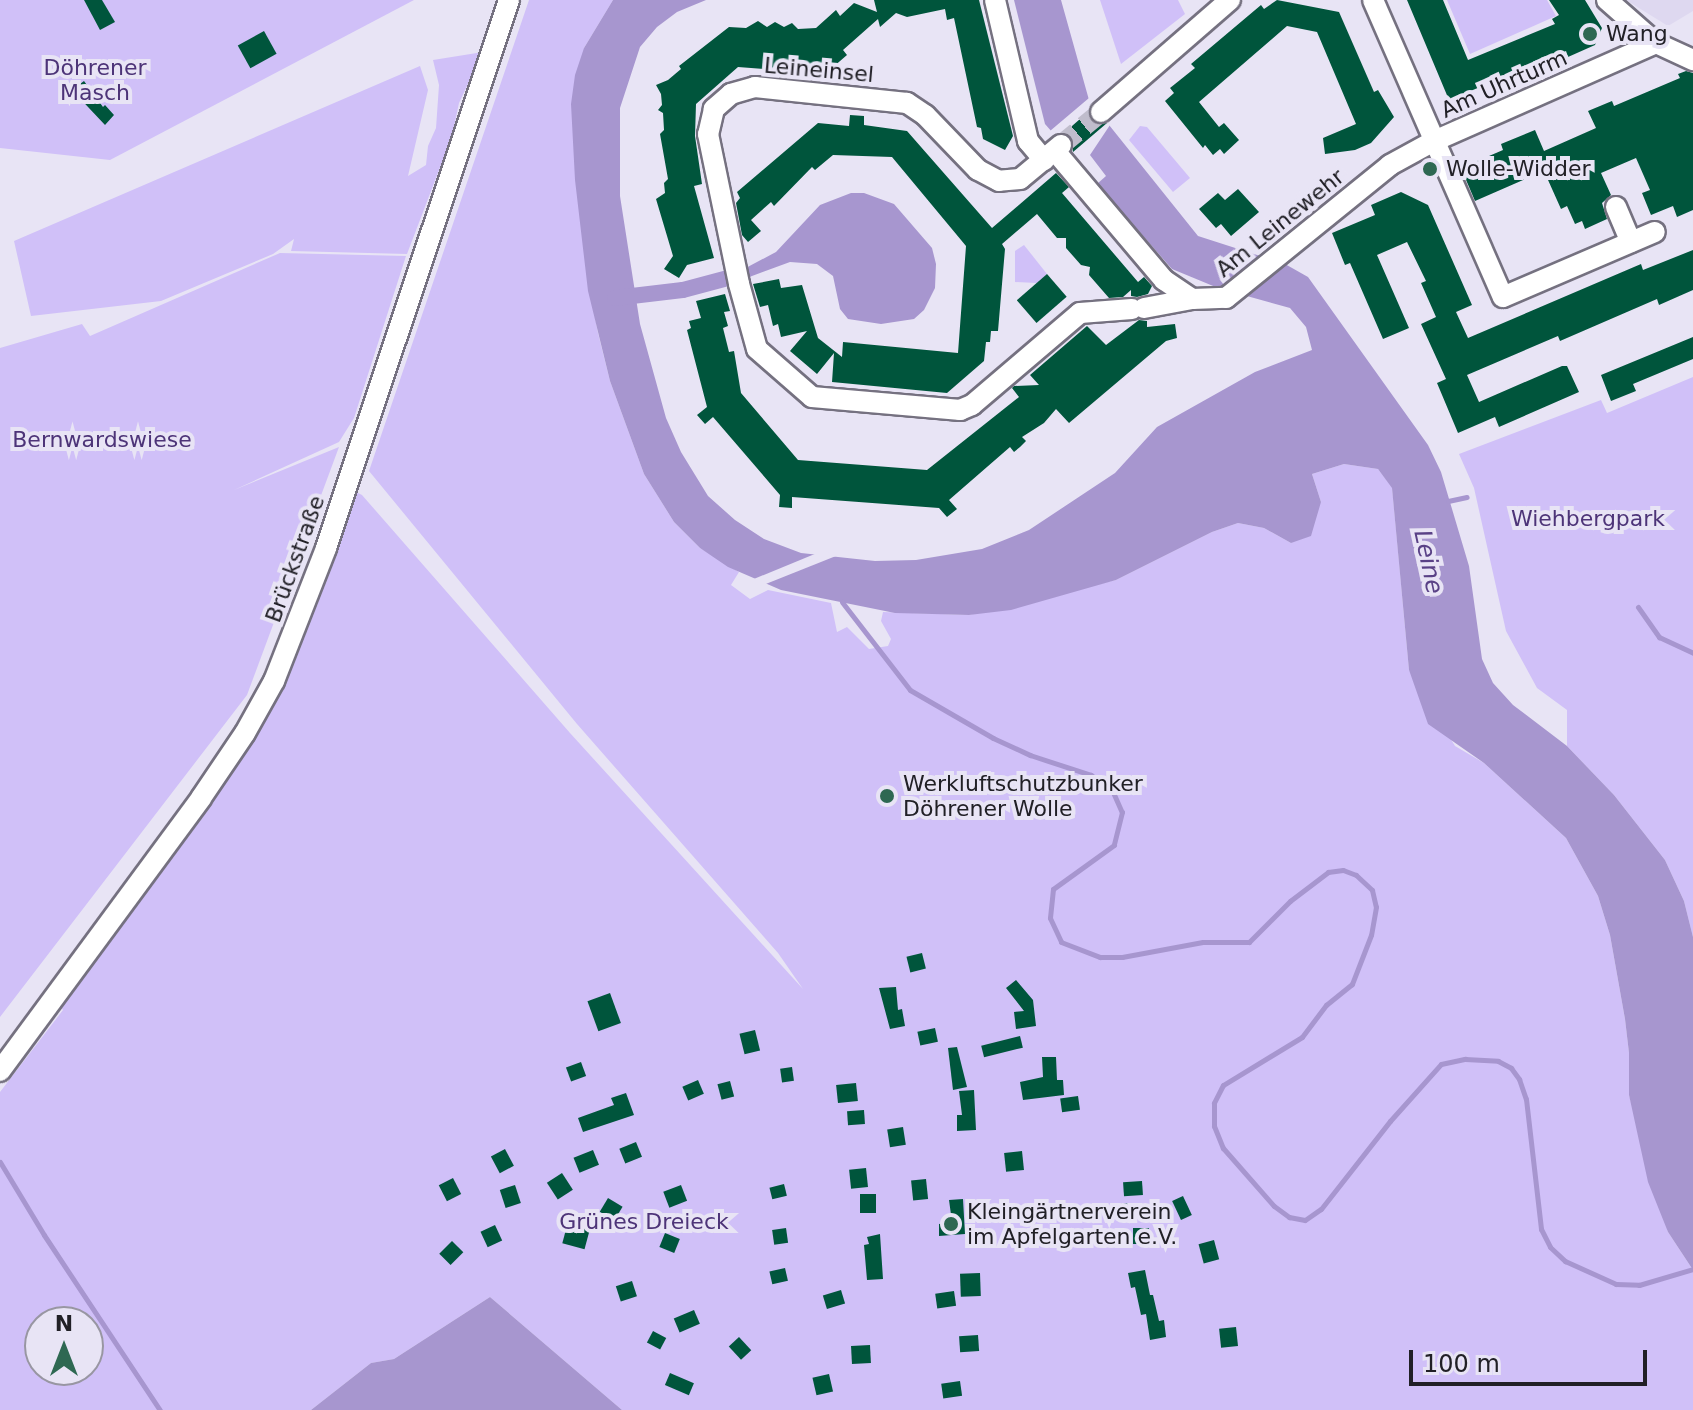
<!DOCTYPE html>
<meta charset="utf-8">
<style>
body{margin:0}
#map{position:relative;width:1693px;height:1410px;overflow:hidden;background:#e8e4f5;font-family:"DejaVu Sans",sans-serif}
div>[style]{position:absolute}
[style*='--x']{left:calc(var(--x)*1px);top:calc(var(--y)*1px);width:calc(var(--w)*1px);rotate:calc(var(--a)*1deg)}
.built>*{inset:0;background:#ded8f0}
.green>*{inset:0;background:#d0c0f8}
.water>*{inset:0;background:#a796cf}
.pier>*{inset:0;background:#e8e4f5}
.stream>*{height:5px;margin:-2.5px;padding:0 2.5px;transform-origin:2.5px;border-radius:2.5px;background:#a796cf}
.canal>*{height:16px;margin:-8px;padding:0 8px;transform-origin:8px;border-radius:8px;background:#a796cf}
.building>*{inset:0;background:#00553c;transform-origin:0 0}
.minor-tunnel>*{height:20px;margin-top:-10px;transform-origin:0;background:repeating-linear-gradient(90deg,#c0bdcc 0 20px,transparent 0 30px)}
.roads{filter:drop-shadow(2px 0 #757180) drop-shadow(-2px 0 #757180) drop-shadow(0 2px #757180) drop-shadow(0 -2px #757180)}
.minor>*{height:20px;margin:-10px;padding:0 10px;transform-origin:10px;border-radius:10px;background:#fff}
.dots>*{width:22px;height:22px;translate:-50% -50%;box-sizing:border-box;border:4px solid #e8e4f5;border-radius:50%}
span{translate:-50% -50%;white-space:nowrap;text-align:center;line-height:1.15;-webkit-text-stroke:8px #e8e4f5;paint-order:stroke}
.poi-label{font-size:22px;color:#212026}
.left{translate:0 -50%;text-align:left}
.park-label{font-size:22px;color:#4d3478}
.street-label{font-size:22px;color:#212026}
.water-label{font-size:24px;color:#594186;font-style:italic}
.north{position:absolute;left:24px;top:1306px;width:80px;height:80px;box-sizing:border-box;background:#e8e4f5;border:2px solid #9896a2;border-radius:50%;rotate:0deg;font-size:22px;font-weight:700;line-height:32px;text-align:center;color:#212026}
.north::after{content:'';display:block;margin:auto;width:28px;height:36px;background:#2e6852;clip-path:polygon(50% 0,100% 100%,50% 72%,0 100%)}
.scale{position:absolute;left:1409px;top:1350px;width:238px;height:36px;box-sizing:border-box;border:4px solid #212026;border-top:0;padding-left:10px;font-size:24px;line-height:28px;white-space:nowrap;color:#212026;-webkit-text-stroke:6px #e8e4f5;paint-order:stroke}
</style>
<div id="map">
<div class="built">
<i style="clip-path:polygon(1626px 0,1693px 0,1693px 11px,1668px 26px)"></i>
</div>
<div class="green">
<i style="clip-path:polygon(0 0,414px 0,110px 160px,0 148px)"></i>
<i style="clip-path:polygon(evenodd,529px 0,613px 0,584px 48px,590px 292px,598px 333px,610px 381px,644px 474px,674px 522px,700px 548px,739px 572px,731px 585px,750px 599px,768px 590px,831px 603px,837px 632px,847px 627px,869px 649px,888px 646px,891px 639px,881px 621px,883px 612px,969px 615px,1116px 580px,1212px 532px,1238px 523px,1264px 528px,1291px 543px,1321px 502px,1312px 474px,1344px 464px,1378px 469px,1392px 487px,1409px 670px,1455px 746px,1484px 763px,1566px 838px,1598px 896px,1610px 935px,1625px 1019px,1629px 1053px,1629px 1095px,1668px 1232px,1693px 1270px,1693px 1410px,622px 1410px,490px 1297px,394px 1359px,371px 1363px,311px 1410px,0 1410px,0 1092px,63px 1010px,60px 1006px,226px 777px,294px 659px,346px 487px,362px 495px,570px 733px,803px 989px,778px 953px,577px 724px,369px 471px,529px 0,40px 1322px,88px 1322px,88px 1370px,40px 1370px,40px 1322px)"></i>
<i style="clip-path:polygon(1100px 0,1178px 0,1185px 14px,1121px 64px)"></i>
<i style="clip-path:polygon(1447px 0,1547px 0,1556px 16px,1470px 54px)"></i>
<i style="clip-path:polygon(483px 52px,459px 103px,452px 136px,407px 254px,291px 251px,294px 239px,273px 254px,161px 301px,31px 316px,14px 241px,420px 66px,428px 90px,408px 176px,426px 165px,428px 146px,436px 128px,439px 85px,433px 60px)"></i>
<i style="clip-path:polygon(1140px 126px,1147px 127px,1190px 178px,1173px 192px,1129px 140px)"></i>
<i style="clip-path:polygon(1024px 245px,1047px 274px,1037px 283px,1015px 282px,1015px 251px)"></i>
<i style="clip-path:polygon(280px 253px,406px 256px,354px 418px,339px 442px,234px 490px,339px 447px,247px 695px,0 1017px,0 348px,82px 324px,90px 336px)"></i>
<i style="clip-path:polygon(1693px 377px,1693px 937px,1684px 901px,1665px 860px,1614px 795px,1567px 746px,1567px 710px,1537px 688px,1506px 631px,1474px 488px,1459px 454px,1601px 400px,1607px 413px)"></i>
</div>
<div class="water">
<i style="clip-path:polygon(613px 0,706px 0,677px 12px,657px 27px,640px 47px,620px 108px,620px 196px,640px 324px,666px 418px,681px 452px,708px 496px,735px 520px,764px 539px,801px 553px,875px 561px,916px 560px,982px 549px,1029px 530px,1115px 473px,1157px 427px,1255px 372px,1312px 350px,1306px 327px,1290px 308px,1218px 288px,1172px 269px,1045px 124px,1014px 0,1061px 0,1089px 100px,1198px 236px,1285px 264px,1308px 277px,1428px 445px,1441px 472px,1469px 566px,1482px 659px,1493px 683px,1513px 705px,1567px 746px,1614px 795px,1665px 860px,1684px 901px,1693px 937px,1693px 1270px,1668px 1232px,1648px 1182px,1629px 1095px,1629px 1053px,1625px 1019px,1610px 935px,1598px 896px,1566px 838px,1484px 763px,1428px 724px,1409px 670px,1392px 488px,1378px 469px,1344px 464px,1312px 474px,1321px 502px,1311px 536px,1291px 543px,1264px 528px,1238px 523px,1212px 532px,1116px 580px,1011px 610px,969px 615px,895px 613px,781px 590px,728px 567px,700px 548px,674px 522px,644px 474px,610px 381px,588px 291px,575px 180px,571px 104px,575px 75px,584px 48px)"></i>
<i style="clip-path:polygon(851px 193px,864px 193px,894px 204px,932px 248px,936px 264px,935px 288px,924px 310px,914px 319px,881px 324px,848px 319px,840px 309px,833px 276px,817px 264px,790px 262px,744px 279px,742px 270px,776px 252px,820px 205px)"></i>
<i style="clip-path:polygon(490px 1297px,622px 1410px,311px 1410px,371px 1363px,394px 1359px)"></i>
</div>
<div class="pier">
<i style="clip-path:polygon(1089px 98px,1110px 125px,1090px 155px,1106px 176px,1097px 184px,1050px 131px)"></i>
<i style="clip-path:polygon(822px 551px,841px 554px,761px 586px,749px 581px)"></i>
</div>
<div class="stream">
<i style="--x:1448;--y:501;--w:19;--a:-12"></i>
<i style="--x:842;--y:602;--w:111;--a:52.3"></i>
<i style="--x:910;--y:690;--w:96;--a:30"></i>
<i style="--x:993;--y:738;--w:41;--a:24.7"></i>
<i style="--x:1030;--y:755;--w:64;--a:18.2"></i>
<i style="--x:1091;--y:775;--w:26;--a:36"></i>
<i style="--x:1112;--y:790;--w:24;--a:66"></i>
<i style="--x:1122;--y:812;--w:34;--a:104"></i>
<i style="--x:1114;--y:845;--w:75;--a:144.2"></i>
<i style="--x:1053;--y:889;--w:29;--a:96"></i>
<i style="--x:1050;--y:918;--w:26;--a:65"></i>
<i style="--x:1061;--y:942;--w:42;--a:21"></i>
<i style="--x:1100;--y:957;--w:22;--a:0"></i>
<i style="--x:1122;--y:957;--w:82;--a:-10.5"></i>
<i style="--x:1203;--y:942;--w:46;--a:0"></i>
<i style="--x:1249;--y:942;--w:58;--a:-45"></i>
<i style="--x:1290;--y:901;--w:48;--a:-37.3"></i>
<i style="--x:1328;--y:872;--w:15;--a:-8"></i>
<i style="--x:1343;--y:870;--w:14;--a:21"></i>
<i style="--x:1356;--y:875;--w:22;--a:43"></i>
<i style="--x:1372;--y:890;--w:17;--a:77"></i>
<i style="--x:1376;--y:907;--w:28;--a:100"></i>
<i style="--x:1371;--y:935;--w:53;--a:111.2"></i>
<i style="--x:1352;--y:984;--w:33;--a:141"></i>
<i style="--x:1326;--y:1005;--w:40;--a:127"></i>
<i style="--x:1302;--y:1037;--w:92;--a:148.7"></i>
<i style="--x:1223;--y:1085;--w:20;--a:117"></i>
<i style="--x:1214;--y:1103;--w:23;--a:90"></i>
<i style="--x:1214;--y:1126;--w:24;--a:68"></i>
<i style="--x:1223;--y:1148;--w:77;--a:48.7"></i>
<i style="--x:1274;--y:1206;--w:19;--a:36"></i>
<i style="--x:1289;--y:1217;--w:16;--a:11"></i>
<i style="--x:1305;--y:1220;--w:19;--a:-35"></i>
<i style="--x:1321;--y:1209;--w:112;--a:-51.9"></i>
<i style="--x:1390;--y:1121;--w:76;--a:-48.2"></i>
<i style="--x:1441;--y:1064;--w:25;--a:-12"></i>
<i style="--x:1465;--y:1059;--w:33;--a:3"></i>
<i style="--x:1498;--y:1061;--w:15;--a:28"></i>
<i style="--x:1511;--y:1068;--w:14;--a:54"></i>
<i style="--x:1519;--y:1079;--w:21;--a:71"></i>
<i style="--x:1526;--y:1099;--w:131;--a:83.4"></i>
<i style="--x:1541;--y:1229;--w:20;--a:63"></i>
<i style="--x:1550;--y:1247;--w:21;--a:43"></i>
<i style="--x:1565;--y:1261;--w:56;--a:24.3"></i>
<i style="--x:1616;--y:1284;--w:23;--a:2"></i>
<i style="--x:1639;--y:1285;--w:56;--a:-16.5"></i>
<i style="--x:1638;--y:607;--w:37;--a:55"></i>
<i style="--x:1659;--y:637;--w:38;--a:25"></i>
<i style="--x:0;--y:1162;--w:85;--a:58.9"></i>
<i style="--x:44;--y:1235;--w:210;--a:56.5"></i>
</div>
<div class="canal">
<i style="--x:615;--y:298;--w:68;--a:-6.7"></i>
<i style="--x:683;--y:290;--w:62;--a:-14.9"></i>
</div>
<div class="building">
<i style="clip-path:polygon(84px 0,102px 0,115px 22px,100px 30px)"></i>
<i style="clip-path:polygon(874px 0,979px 0,1013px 136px,1005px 150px,983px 139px,981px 128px,977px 127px,954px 18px,947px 20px,945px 9px,907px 17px,896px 13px,880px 27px,878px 19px,843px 50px,847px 55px,825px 74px,738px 67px,696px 104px,695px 136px,702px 184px,694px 186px,714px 258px,687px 265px,679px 278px,664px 269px,673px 256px,656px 199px,665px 193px,664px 183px,668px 179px,660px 134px,664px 130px,663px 113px,658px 110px,662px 105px,661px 94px,656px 85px,668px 80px,681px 69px,679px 66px,729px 27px,746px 28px,758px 21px,767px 27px,775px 22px,784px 27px,792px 23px,798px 29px,816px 28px,836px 10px,840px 16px,854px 3px,877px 12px)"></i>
<i style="clip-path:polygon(1277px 0,1339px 12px,1374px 92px,1378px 90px,1394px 117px,1371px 143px,1355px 150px,1325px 154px,1323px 138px,1356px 124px,1317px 32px,1287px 26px,1199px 102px,1219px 127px,1224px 123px,1239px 140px,1224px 154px,1220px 149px,1213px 155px,1205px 145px,1203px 148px,1165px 101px,1174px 93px,1170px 88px,1195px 68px,1191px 64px,1261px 5px,1264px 9px)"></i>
<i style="clip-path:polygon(1407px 0,1443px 0,1468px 60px,1555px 24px,1552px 19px,1559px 15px,1549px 0,1585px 0,1602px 28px,1595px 45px,1568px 57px,1566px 51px,1449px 100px)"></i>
<i style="left:264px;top:31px;width:26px;height:30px;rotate:61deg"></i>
<i style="clip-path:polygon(1686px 71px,1693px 73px,1693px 210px,1677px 217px,1673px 206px,1651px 215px,1642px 193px,1650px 190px,1636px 158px,1601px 173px,1611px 195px,1602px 203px,1607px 219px,1585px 229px,1582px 221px,1575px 224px,1567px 206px,1561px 209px,1544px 171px,1475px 201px,1461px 168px,1503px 150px,1501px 144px,1535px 130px,1544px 151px,1596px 128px,1588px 111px,1612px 101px,1614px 106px,1680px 78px,1678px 74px)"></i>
<i style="clip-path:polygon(84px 81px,103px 107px,105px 105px,114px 115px,105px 125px,72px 90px)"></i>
<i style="clip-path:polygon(1088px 112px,1096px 124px,1107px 123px,1073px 152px,1071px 137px,1064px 133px)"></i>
<i style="clip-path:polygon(850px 115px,864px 116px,864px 125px,907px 131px,992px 228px,1056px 173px,1069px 187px,1062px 193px,1138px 282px,1144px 277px,1152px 286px,1148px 294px,1137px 297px,1131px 296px,1131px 290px,1123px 297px,1109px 298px,1089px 275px,1090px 267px,1081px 265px,1066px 248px,1066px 238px,1057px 238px,1037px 214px,1002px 244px,1005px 249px,998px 331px,991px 331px,990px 342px,986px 342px,984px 361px,947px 393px,832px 382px,834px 353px,817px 374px,790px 351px,807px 331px,781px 337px,778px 324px,773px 326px,768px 305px,760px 307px,753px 284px,779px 279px,781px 288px,802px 285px,818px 338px,842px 357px,843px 342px,958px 353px,966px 246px,892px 157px,833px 155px,815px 170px,812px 167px,774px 206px,771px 202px,751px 220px,761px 231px,748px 242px,742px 235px,736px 203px,740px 198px,737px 192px,818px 123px,849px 126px)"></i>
<i style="clip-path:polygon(1238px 189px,1259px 212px,1231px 236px,1221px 224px,1216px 228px,1199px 209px,1218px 193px,1225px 200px)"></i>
<i style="clip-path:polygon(1401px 192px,1428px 205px,1472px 305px,1456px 312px,1468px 338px,1641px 264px,1643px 270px,1693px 250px,1693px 290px,1659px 305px,1657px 299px,1560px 341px,1558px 336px,1467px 375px,1479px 402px,1562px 366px,1567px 366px,1579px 392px,1499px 427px,1495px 417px,1458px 433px,1437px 383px,1446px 379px,1421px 324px,1436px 317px,1421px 283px,1426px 281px,1407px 242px,1377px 255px,1409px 328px,1383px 339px,1350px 263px,1345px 265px,1332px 233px,1375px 215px,1371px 205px)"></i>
<i style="left:1047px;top:274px;width:30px;height:40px;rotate:49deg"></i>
<i style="clip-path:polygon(725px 294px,730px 311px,724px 312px,728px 326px,723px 328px,729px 352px,734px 351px,741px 393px,798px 460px,927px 470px,1019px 397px,1012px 388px,1014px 386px,1039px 385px,1030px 375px,1087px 326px,1106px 345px,1139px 320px,1147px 321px,1147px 327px,1175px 324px,1177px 338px,1166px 341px,1069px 423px,1056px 409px,1044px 423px,1022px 437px,1026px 441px,1020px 447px,1014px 452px,1010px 447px,949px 500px,957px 509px,947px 517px,939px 508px,792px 497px,792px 508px,779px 507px,780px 495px,713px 417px,705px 424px,697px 415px,707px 407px,687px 330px,691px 328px,689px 321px,701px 318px,696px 301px)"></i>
<i style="clip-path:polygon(1693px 337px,1693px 359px,1633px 384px,1636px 391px,1611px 401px,1601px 375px)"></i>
<i style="left:922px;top:953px;width:16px;height:16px;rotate:76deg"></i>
<i style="clip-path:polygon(1016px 980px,1033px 1000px,1036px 1026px,1016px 1029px,1014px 1012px,1024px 1011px,1006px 988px)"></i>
<i style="clip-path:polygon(896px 987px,898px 1010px,902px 1009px,905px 1026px,890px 1029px,879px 988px)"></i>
<i style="left:610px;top:993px;width:32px;height:24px;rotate:70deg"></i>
<i style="left:935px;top:1028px;width:14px;height:18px;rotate:78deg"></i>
<i style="left:755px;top:1030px;width:21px;height:16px;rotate:76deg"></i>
<i style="left:1020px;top:1036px;width:12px;height:40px;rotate:76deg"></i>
<i style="clip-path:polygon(957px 1047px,967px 1087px,953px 1090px,948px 1048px)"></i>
<i style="clip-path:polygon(1042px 1057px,1056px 1057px,1057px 1080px,1063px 1080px,1064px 1095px,1023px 1100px,1020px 1082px,1043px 1077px)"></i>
<i style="left:581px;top:1062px;width:15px;height:16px;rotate:70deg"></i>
<i style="left:792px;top:1067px;width:14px;height:12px;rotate:82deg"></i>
<i style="left:698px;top:1080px;width:15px;height:17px;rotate:67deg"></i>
<i style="left:730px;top:1081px;width:16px;height:13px;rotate:75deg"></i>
<i style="left:856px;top:1083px;width:18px;height:20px;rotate:84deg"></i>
<i style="clip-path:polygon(974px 1090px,976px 1130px,957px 1131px,957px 1115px,962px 1115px,959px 1091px)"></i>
<i style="clip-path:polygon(626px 1093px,634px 1115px,583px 1132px,578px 1118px,614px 1105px,611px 1098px)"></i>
<i style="left:1078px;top:1096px;width:14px;height:18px;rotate:82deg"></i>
<i style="left:864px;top:1110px;width:14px;height:17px;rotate:86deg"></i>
<i style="left:903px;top:1127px;width:18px;height:16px;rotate:81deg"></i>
<i style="left:636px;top:1142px;width:16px;height:18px;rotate:68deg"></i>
<i style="left:505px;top:1149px;width:19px;height:16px;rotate:62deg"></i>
<i style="left:593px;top:1150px;width:16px;height:21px;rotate:68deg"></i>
<i style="left:1022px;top:1151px;width:19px;height:18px;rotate:84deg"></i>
<i style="left:866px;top:1168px;width:19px;height:17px;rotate:84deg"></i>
<i style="left:562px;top:1173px;width:20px;height:18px;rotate:57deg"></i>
<i style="left:453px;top:1178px;width:18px;height:16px;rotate:63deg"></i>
<i style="left:926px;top:1179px;width:20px;height:15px;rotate:84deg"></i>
<i style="left:1142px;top:1181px;width:14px;height:19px;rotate:86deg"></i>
<i style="left:784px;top:1184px;width:12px;height:15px;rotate:76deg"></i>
<i style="left:515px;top:1185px;width:19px;height:16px;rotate:72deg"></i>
<i style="left:681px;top:1185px;width:17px;height:19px;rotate:69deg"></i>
<i style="left:860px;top:1194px;width:16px;height:19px"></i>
<i style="left:1183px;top:1196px;width:21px;height:12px;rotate:65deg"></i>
<i style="left:608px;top:1198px;width:17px;height:16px;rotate:31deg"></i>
<i style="clip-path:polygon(963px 1199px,965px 1234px,939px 1236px,939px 1224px,952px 1222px,949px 1200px)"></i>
<i style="left:1134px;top:1203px;width:16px;height:14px;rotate:86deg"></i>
<i style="left:568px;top:1222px;width:23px;height:22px;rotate:15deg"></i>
<i style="left:495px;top:1225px;width:17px;height:16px;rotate:65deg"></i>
<i style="left:786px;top:1228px;width:15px;height:14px;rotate:82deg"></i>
<i style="left:1149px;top:1228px;width:16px;height:16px;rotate:90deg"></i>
<i style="left:665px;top:1233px;width:16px;height:15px;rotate:22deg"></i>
<i style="clip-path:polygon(880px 1234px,883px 1279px,867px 1280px,864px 1245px,869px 1244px,867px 1237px)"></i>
<i style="left:1214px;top:1240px;width:20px;height:16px;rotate:75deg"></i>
<i style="left:452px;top:1241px;width:16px;height:18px;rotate:45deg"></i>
<i style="left:785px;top:1268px;width:13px;height:16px;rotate:77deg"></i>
<i style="clip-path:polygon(1145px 1270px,1150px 1295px,1153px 1295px,1159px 1321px,1164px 1320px,1166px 1337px,1150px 1340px,1146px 1314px,1141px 1315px,1135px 1287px,1131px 1288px,1128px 1273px)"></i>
<i style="left:980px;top:1273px;width:23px;height:20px;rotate:88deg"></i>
<i style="left:632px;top:1281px;width:16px;height:17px;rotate:72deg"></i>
<i style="left:841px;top:1290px;width:14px;height:19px;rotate:73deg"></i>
<i style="left:954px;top:1291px;width:15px;height:19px;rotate:82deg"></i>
<i style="left:694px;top:1310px;width:15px;height:22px;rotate:67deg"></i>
<i style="left:1236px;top:1327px;width:19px;height:17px;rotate:84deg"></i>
<i style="left:653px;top:1331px;width:15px;height:13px;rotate:28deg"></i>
<i style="left:978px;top:1335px;width:16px;height:19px;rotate:86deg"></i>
<i style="left:739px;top:1337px;width:18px;height:14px;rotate:47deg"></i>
<i style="left:870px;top:1345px;width:18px;height:19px;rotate:87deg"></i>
<i style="left:670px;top:1373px;width:26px;height:13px;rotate:23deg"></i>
<i style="left:829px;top:1374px;width:18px;height:17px;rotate:77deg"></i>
<i style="left:960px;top:1381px;width:15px;height:19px;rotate:82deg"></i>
</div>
<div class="minor-tunnel">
<i style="--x:1061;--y:145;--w:52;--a:-39.5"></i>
</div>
<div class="roads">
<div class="minor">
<i style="--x:995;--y:0;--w:145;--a:76.8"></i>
<i style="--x:1028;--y:141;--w:25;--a:50"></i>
<i style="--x:1373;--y:0;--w:324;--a:66.4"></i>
<i style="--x:1503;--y:297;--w:165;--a:-23.2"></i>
<i style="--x:1607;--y:0;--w:65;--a:41.3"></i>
<i style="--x:1656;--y:43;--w:41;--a:24.7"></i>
<i style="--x:1101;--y:112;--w:171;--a:-41"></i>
<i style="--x:1061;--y:145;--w:53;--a:140.3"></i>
<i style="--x:1020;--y:179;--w:21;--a:175"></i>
<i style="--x:999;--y:181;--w:24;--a:-152"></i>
<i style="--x:978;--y:170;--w:76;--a:-133.9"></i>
<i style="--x:925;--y:115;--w:22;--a:-146"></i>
<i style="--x:907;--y:103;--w:153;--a:-174"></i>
<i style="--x:755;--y:87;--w:25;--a:164"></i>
<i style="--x:731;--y:94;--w:23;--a:139"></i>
<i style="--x:714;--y:109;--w:26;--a:103"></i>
<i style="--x:708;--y:134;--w:153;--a:78.3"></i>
<i style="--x:739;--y:284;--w:67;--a:74.5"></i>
<i style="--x:757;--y:349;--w:73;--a:41.1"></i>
<i style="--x:812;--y:397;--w:149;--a:5"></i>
<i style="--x:960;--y:410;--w:13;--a:-23"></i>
<i style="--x:972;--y:405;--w:142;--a:-40.4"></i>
<i style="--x:1080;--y:313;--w:52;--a:-4.4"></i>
<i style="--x:1055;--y:151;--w:169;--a:49.8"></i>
<i style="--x:1164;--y:280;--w:34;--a:34"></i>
<i style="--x:1616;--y:207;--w:38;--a:67"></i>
<i style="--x:1144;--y:308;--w:49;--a:-10.6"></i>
<i style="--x:1192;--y:299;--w:34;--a:-2"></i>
<i style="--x:1226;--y:298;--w:211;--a:-39"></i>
<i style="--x:1390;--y:165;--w:50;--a:-28.6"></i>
<i style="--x:1434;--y:141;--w:243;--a:-23.8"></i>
<i style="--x:0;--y:1071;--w:339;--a:-53.6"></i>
<i style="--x:201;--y:798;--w:78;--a:-55.9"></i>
<i style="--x:245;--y:733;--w:60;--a:-60.9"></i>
<i style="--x:274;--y:681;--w:143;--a:-68.6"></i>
<i style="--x:326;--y:548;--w:578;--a:-71.53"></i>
</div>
</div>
<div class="dots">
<i style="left:1590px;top:34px;background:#2e6852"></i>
<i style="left:1430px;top:169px;background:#2e6852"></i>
<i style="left:887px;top:796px;background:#2e6852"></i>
<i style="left:951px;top:1224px;background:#2e6852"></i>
</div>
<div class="poi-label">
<span class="left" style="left:1606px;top:34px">Wang</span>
<span class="left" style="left:1446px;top:169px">Wolle-Widder</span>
<span class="left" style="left:903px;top:796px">Werkluftschutzbunker<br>Döhrener Wolle</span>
<span class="left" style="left:967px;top:1224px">Kleingärtnerverein<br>im Apfelgarten e.V.</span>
</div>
<div class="park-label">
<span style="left:95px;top:80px">Döhrener<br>Masch</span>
<span style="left:102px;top:440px">Bernwardswiese</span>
<span style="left:1588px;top:519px">Wiehbergpark</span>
<span style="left:644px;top:1222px">Grünes Dreieck</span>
</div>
<div class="street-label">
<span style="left:819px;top:70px;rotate:5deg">Leineinsel</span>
<span style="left:1504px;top:84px;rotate:-24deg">Am Uhrturm</span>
<span style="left:1280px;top:223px;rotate:-39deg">Am Leinewehr</span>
<span style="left:295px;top:559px;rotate:-70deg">Brückstraße</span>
</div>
<div class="water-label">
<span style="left:1428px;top:562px;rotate:78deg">Leine</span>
</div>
<div class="north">N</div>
<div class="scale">100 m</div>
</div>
